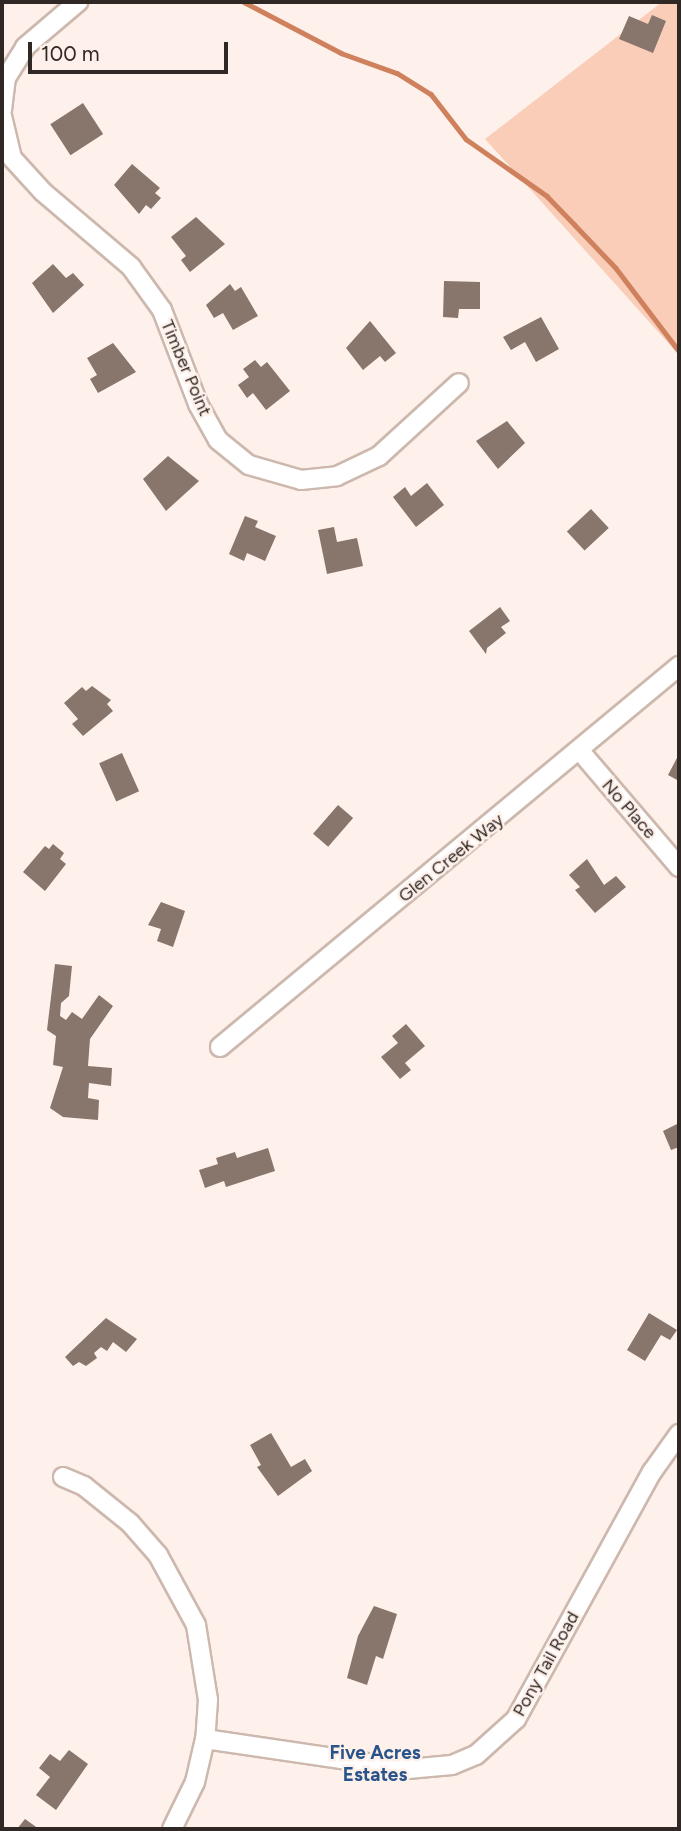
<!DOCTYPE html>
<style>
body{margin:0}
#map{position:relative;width:681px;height:1831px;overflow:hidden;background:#fef0ea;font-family:Figtree,sans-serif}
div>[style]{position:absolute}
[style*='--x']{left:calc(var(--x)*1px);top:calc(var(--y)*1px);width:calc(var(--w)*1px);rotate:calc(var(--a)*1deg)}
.green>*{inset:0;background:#facdb9}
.stream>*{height:4.5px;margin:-2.25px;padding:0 2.25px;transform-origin:2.25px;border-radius:2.25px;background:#cf815d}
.building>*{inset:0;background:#88756c;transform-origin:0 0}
.roads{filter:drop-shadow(2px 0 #cdb8ae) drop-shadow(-2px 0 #cdb8ae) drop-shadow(0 2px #cdb8ae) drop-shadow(0 -2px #cdb8ae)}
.minor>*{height:18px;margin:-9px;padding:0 9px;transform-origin:9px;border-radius:9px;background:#fff}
span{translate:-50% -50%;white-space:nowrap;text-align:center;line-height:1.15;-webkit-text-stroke:5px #fef0ea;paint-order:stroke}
.street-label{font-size:18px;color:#302824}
.neighbourhood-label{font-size:19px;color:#2a5489;font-weight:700}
.frame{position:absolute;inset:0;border:4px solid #302824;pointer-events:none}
.scale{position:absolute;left:28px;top:42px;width:200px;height:32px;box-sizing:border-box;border:4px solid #302824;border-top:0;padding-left:9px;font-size:21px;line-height:24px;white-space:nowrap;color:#302824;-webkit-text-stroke:5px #fef0ea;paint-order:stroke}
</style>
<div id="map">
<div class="green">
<i style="clip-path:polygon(662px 2px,679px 2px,679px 355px,485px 139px)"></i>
</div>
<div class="stream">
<i style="--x:244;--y:2;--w:110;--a:27.7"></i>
<i style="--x:341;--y:53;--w:59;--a:19.7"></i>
<i style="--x:397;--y:73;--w:40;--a:32"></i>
<i style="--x:431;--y:94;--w:57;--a:52.1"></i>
<i style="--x:466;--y:139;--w:99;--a:35.1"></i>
<i style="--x:547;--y:196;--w:40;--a:46"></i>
<i style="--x:575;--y:225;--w:59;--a:46.4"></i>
<i style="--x:616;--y:268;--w:104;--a:52.8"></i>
</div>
<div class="building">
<i style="clip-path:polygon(652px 15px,666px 21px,653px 53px,619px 39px,629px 16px,648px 24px)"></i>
<i style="left:83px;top:103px;width:37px;height:39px;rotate:57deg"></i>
<i style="clip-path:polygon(132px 164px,160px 188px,155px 193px,161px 198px,151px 209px,146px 205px,139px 214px,114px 185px)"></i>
<i style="clip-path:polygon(196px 217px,225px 244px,190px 272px,181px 260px,186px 256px,171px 237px)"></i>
<i style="clip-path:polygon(53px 264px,66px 278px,73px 273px,84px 285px,53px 313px,32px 283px)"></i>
<i style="clip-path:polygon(444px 281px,480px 282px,480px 309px,459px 309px,458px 318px,443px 317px)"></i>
<i style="clip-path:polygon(230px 284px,235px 291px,241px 287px,258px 316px,233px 330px,223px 313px,214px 318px,206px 305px)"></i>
<i style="clip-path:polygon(541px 317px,559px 349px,536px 362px,525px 342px,511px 350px,503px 337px)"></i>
<i style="clip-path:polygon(370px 321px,396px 353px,385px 362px,380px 356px,363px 370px,346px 348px)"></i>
<i style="clip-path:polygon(113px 343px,136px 372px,98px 393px,90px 379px,97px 375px,87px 358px)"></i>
<i style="clip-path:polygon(255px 360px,261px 367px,267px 362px,290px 391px,266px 410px,253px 393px,247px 398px,238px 385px,249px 377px,243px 369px)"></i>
<i style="clip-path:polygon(507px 421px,525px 443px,498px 469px,476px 441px)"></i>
<i style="clip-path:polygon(168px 456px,199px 481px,166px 511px,143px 479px)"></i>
<i style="clip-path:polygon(427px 483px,444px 505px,416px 527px,393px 497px,405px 487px,411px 496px)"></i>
<i style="left:591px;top:509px;width:26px;height:33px;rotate:47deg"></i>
<i style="clip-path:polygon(245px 516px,258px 521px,255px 527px,276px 536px,265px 561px,247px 553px,244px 561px,229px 554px)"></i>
<i style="clip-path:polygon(334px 527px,337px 542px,357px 538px,363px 566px,327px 574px,318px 530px)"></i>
<i style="clip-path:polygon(500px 607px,510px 621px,501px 627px,506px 633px,487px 648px,486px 654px,469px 631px)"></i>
<i style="clip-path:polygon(92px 686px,111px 700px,107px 704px,113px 711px,83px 736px,72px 724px,78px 719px,64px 703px,82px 687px,86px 691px)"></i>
<i style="left:122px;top:753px;width:42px;height:25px;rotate:66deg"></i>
<i style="clip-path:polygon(679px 754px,679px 781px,668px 775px)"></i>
<i style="left:338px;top:805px;width:20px;height:38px;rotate:41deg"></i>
<i style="clip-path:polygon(53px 844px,64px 853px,60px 859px,66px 864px,45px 891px,23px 872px,45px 846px,49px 849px)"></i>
<i style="clip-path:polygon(587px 859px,604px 885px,616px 876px,626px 887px,595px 913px,575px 890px,580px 887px,569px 875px)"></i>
<i style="clip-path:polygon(161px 902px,185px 911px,173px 947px,157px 941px,161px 929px,148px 925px)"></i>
<i style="clip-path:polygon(55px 964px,72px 966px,69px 996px,61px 1003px,60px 1016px,66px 1020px,72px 1012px,82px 1019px,99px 995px,113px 1006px,90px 1039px,88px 1066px,112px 1068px,111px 1086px,89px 1083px,88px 1098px,99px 1100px,98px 1120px,63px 1117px,50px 1108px,63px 1067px,53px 1065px,56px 1036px,47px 1030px)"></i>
<i style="clip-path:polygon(406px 1024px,425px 1046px,405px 1063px,411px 1070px,400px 1079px,381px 1057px,398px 1043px,392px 1036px)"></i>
<i style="clip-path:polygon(679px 1123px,679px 1147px,671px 1150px,663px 1131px)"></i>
<i style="clip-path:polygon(268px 1148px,275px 1171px,226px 1187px,224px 1181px,205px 1188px,199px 1170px,218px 1164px,216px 1158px,235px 1152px,237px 1158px)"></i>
<i style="clip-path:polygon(649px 1313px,677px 1330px,670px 1340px,661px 1335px,645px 1361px,627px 1350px)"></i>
<i style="clip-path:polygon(106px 1318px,137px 1339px,126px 1352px,113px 1342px,107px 1351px,101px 1347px,94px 1353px,97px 1358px,86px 1366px,79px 1362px,73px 1366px,65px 1357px)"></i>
<i style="clip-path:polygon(271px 1433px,291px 1467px,305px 1459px,312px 1471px,278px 1496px,257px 1467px,261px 1465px,250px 1445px)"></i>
<i style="clip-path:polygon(374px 1606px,397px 1614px,383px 1659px,376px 1656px,367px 1685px,347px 1678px,358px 1636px)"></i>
<i style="clip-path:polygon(69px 1750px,88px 1764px,56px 1810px,36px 1795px,50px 1777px,39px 1768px,50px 1754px,60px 1761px)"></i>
<i style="clip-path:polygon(25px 1819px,39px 1829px,17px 1829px)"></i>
</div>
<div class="roads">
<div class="minor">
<i style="--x:2;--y:110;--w:32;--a:-83"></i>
<i style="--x:6;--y:78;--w:36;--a:-58"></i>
<i style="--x:25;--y:47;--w:70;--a:-40.3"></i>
<i style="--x:2;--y:116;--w:43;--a:76.6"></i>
<i style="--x:12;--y:158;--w:46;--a:47.6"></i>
<i style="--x:43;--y:192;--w:116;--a:40.4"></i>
<i style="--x:131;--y:267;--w:53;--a:54.2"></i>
<i style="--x:162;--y:310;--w:101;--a:69"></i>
<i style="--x:198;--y:404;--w:41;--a:60.9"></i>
<i style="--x:218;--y:440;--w:40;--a:39"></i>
<i style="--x:249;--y:465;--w:54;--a:16.1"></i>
<i style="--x:301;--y:480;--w:36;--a:-6"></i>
<i style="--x:337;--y:476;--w:47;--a:-25.5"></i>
<i style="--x:379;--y:456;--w:108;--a:-42.4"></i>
<i style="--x:580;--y:751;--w:153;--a:49.5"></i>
<i style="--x:220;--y:1047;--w:597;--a:-39.69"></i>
<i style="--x:63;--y:1477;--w:23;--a:23"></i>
<i style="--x:84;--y:1486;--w:59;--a:38.8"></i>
<i style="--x:130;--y:1523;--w:43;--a:48.8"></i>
<i style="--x:158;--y:1555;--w:80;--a:61.5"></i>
<i style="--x:196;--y:1625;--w:76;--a:80.9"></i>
<i style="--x:208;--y:1700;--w:39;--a:94"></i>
<i style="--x:205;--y:1739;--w:44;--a:103.1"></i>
<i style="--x:195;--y:1782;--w:52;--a:116.1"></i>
<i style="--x:205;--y:1739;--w:205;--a:8.4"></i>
<i style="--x:408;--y:1769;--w:44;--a:-5.2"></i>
<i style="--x:452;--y:1765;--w:26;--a:-23"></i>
<i style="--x:476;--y:1755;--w:54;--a:-42"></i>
<i style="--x:516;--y:1719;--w:282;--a:-61.2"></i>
<i style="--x:652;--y:1472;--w:47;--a:-54.6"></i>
</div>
</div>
<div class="street-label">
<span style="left:186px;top:368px;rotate:67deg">Timber Point</span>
<span style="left:629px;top:809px;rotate:49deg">No Place</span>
<span style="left:451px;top:858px;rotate:-39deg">Glen Creek Way</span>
<span style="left:546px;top:1664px;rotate:-61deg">Pony Tail Road</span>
</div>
<div class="neighbourhood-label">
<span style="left:375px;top:1764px">Five Acres<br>Estates</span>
</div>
<div class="frame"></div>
<div class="scale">100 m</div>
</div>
